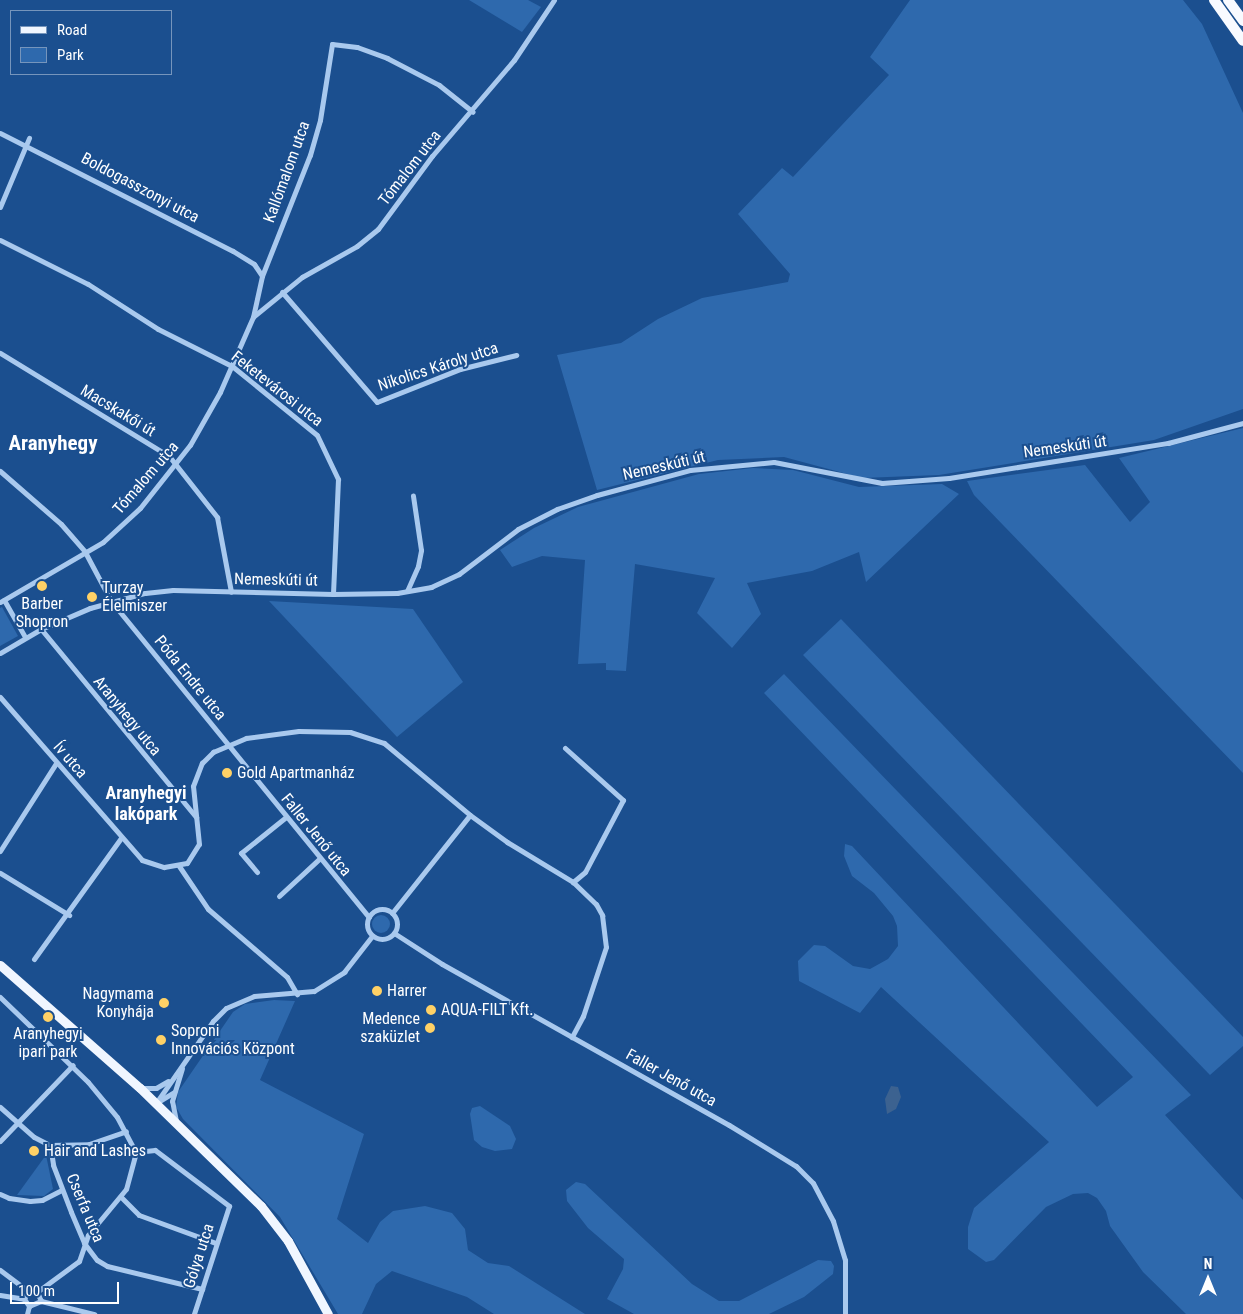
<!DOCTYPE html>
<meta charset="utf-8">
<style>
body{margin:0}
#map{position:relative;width:1243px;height:1314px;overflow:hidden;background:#1b4f8f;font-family:"Roboto Condensed",sans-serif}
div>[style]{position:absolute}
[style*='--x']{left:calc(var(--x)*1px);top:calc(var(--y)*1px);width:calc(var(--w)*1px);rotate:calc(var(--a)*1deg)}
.green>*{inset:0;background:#2e69ad}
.round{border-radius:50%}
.water>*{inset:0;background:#3c6290}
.minor>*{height:5px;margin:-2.5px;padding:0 2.5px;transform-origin:2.5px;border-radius:2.5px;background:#a9c9ee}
.minor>.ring{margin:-2.5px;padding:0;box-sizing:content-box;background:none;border:5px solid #a9c9ee;border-radius:50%}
.primary>*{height:9px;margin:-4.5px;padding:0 4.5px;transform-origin:4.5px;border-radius:4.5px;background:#f0f6ff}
.trunk>*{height:10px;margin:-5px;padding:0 5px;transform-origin:5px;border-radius:5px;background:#f8faff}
.dots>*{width:14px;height:14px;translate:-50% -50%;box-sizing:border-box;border:2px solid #1b4f8f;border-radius:50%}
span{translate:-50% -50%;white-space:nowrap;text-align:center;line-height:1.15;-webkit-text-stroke:4px #1b4f8f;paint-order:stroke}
.street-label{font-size:16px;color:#fff}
.poi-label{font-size:16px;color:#fff}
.left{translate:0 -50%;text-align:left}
.right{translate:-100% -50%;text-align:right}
.neighbourhood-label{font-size:18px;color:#fff;font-weight:700}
.district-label{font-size:21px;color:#fff;font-weight:700}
.legend{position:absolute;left:10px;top:10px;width:162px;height:65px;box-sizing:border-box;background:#1b4f8f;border:1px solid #7695bc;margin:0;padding:6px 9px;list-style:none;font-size:15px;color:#fff}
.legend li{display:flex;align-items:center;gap:10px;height:25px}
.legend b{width:25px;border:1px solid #7695bc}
.north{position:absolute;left:1183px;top:1254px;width:50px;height:50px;-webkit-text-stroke:4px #1b4f8f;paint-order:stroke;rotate:0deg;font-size:14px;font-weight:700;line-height:20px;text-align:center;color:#fff}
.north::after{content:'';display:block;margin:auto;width:18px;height:22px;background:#fff;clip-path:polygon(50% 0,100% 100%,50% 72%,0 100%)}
.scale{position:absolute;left:10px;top:1282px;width:109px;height:22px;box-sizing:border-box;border:2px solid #fff;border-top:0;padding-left:6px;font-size:15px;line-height:18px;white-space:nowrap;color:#fff;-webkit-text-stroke:4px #1b4f8f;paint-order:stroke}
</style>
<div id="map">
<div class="green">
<i style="clip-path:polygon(469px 0,528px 0,541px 7px,522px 32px)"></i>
<i style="clip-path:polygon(910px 0,1183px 0,1202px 24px,1243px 113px,1243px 409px,1154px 440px,939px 475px,862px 478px,784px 457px,718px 460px,597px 490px,557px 355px,621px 343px,658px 319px,702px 298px,788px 282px,790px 274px,738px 214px,782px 168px,793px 177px,889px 75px,870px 57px)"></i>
<i style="clip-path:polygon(1243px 428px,1243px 773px,974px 495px,967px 481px,1085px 465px,1130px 522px,1150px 502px,1119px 458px)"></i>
<i style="clip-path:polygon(753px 468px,793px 470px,859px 487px,942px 484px,959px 494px,866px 582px,859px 552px,812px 571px,747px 583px,761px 614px,732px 648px,697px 613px,715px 578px,635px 564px,626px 671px,606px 670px,606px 663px,578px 664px,585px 560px,542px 556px,512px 567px,500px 550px,534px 528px,578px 507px,699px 474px)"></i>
<i style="clip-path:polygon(269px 601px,413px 609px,463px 682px,397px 737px)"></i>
<i style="clip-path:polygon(2px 607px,18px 636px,0 646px,0 608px)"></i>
<i style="clip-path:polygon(841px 619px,1243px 1037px,1243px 1046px,1210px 1075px,803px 655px)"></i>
<i style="clip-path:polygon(784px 674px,1191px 1095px,1165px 1115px,1243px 1200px,1243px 1314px,1186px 1314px,1143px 1272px,1110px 1226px,1106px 1211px,1097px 1198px,1088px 1193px,1073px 1194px,1046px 1207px,994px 1260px,986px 1262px,968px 1249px,968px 1227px,974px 1208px,1049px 1142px,881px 987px,860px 1013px,799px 981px,798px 961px,814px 945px,825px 946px,853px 966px,870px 969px,888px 959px,898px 946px,897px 926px,893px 916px,874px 893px,852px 876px,844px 856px,845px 844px,852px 846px,1097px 1107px,1133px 1077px,764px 693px)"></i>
<i class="round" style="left:372px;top:915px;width:18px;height:18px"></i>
<i style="clip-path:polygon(274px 1000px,295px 1001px,260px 1080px,364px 1134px,337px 1219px,368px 1243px,380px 1222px,393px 1211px,425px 1206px,452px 1213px,465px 1229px,468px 1250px,488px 1263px,509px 1266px,585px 1314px,494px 1314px,467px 1297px,392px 1271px,376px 1284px,362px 1314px,338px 1314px,280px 1217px,183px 1119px,176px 1107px,178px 1092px,233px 1012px,245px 1004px)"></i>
<i style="clip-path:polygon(480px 1106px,510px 1126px,516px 1139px,512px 1149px,495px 1151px,482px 1147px,474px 1140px,470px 1114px,472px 1108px)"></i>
<i style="clip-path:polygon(46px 1155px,53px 1189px,44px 1196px,17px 1195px)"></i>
<i style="clip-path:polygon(576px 1182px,585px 1184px,692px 1284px,719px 1301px,739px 1301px,818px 1260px,831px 1261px,834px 1266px,833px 1274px,804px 1297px,769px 1314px,634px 1314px,607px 1299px,623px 1269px,624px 1259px,588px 1228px,567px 1201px,566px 1190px)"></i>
</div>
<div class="water">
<i style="clip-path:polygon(891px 1086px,898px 1087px,901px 1097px,896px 1109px,887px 1114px,885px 1099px)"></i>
</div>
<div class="minor">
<i style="--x:0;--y:133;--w:261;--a:26.9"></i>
<i style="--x:233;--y:251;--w:25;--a:32"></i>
<i style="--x:254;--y:264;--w:14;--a:56"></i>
<i style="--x:0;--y:207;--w:75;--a:-67.2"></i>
<i style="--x:0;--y:240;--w:98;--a:26.6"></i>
<i style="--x:88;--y:284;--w:83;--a:32.7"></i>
<i style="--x:158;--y:329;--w:83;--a:26.6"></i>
<i style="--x:232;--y:366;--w:109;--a:39.1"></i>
<i style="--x:317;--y:435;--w:49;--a:64.5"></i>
<i style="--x:338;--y:479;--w:115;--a:92.5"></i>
<i style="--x:282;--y:292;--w:145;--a:49.2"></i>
<i style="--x:377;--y:402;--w:89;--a:-21.7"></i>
<i style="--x:460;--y:369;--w:58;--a:-14"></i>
<i style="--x:254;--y:316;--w:62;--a:-39.1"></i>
<i style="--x:302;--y:277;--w:63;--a:-29.4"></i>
<i style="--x:357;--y:246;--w:27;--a:-39"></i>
<i style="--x:378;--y:229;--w:91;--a:-53.5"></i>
<i style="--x:432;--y:156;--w:126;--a:-49.5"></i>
<i style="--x:514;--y:60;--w:72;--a:-56.3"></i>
<i style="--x:0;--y:353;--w:198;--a:31.4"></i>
<i style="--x:169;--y:456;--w:78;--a:51.8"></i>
<i style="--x:217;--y:517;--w:76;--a:79.4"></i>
<i style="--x:0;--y:471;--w:81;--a:41"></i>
<i style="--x:61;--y:524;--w:37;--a:49"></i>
<i style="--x:85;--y:552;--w:55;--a:62"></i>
<i style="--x:111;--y:601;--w:408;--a:50.8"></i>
<i style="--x:407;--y:591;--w:27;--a:-66"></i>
<i style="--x:418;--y:566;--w:16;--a:-79"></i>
<i style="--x:421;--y:550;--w:55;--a:-98.4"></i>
<i style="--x:4;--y:600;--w:43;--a:60.4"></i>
<i style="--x:0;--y:602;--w:119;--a:-30.2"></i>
<i style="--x:103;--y:542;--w:50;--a:-42.6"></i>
<i style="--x:140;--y:508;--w:80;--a:-51.6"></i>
<i style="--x:190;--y:445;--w:61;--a:-60.5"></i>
<i style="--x:220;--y:392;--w:82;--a:-66.3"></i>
<i style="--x:253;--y:317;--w:42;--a:-77.6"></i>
<i style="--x:262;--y:276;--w:130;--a:-68.4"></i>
<i style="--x:310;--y:155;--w:36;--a:-74"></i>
<i style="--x:320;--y:120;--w:77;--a:-81"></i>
<i style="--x:332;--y:44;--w:25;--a:7"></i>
<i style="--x:357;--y:47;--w:32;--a:20"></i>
<i style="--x:387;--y:58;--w:59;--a:27.4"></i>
<i style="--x:439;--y:85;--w:43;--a:38.5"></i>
<i style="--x:41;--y:629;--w:244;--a:50.5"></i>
<i style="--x:0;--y:653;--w:48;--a:-30.3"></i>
<i style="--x:41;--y:629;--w:53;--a:-23.2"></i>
<i style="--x:90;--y:608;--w:57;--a:-15.3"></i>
<i style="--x:145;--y:593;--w:28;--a:-6"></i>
<i style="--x:173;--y:590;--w:160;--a:1.4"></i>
<i style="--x:333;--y:594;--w:64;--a:-0.9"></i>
<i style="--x:397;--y:593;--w:35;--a:-10"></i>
<i style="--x:431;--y:587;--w:31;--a:-25"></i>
<i style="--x:459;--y:574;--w:74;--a:-37.3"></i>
<i style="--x:518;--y:529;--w:44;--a:-27.1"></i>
<i style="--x:557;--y:509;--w:42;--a:-19.3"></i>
<i style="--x:597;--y:495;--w:96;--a:-15"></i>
<i style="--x:690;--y:470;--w:84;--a:-5.4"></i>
<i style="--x:774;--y:462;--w:110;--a:11"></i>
<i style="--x:882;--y:483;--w:67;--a:-4.3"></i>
<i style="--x:949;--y:478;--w:222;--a:-9.1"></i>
<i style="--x:1168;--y:443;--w:78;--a:-14.9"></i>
<i style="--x:0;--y:697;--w:216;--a:48.9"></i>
<i style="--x:142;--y:860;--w:23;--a:18"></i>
<i style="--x:164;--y:867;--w:23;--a:-10"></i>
<i style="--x:187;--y:863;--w:22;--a:-58"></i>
<i style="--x:199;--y:844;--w:58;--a:-95.9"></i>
<i style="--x:193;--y:786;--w:25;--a:-69"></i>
<i style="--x:202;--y:763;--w:16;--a:-45"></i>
<i style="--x:213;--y:752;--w:36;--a:-23"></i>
<i style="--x:246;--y:738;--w:53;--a:-7.5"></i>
<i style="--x:299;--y:731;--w:51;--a:1.1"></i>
<i style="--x:350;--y:732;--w:36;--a:18"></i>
<i style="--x:384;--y:743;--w:112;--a:39.9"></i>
<i style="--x:470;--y:815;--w:46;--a:36.1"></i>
<i style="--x:507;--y:842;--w:77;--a:31.2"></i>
<i style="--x:573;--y:882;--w:32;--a:44"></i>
<i style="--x:596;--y:904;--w:13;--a:61"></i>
<i style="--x:602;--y:915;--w:32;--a:83"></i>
<i style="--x:606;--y:947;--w:73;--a:108.4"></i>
<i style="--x:583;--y:1016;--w:24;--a:118"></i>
<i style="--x:565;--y:748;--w:78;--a:41.9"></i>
<i style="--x:623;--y:800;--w:81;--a:117.8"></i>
<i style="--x:585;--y:872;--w:16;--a:140"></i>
<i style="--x:0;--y:851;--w:104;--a:-57.5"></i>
<i style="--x:179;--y:866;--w:52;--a:56"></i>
<i style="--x:208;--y:909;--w:104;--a:40.7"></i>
<i style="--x:287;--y:977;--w:20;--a:60"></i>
<i style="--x:257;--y:872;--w:25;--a:-130"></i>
<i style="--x:241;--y:853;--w:58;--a:-38.7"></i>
<i style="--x:0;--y:873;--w:81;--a:31.3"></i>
<i style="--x:279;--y:896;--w:54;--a:-42.8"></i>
<i class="ring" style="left:367px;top:909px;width:25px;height:25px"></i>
<i style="--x:392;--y:913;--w:125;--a:-51.5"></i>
<i style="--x:394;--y:933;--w:57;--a:32.9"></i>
<i style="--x:442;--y:964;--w:329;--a:29.3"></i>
<i style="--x:729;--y:1125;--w:79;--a:31.5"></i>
<i style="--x:796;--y:1166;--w:24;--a:45"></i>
<i style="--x:813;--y:1183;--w:43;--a:62.2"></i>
<i style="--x:833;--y:1221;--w:41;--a:72.9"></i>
<i style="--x:845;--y:1260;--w:54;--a:90"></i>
<i style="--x:34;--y:959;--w:149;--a:-54.3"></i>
<i style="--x:0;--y:997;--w:122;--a:44"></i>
<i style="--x:88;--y:1082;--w:45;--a:50.4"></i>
<i style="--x:117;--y:1117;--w:40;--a:62"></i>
<i style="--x:136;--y:1152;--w:38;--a:105"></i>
<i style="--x:126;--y:1189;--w:60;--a:129.6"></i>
<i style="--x:88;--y:1235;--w:28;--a:109"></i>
<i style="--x:79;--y:1261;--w:52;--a:143.6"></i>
<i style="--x:142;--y:1088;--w:14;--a:0"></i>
<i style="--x:156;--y:1088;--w:14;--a:-30"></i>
<i style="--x:156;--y:1103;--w:100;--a:-55.2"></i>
<i style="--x:213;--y:1021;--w:18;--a:-45"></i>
<i style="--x:226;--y:1008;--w:30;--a:-23"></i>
<i style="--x:254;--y:996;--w:60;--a:-4.8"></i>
<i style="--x:314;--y:991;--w:36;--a:-32"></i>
<i style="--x:344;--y:972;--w:46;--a:-52.1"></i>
<i style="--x:156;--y:1103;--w:21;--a:-31"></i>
<i style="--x:0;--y:1107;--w:45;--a:41.4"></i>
<i style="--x:34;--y:1137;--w:18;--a:27"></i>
<i style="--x:50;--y:1145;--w:39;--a:-1"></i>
<i style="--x:89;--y:1144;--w:39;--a:-19"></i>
<i style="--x:176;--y:1121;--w:20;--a:-101"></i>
<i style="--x:172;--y:1101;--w:34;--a:-73"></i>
<i style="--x:0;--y:1141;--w:105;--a:-46.2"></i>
<i style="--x:50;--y:1145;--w:20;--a:81"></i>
<i style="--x:53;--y:1165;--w:50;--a:69"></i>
<i style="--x:71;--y:1212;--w:34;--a:67"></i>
<i style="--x:84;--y:1243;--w:21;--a:53"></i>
<i style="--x:97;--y:1260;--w:12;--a:31"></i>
<i style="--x:107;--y:1266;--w:98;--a:13.6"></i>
<i style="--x:136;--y:1152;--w:19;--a:-6"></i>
<i style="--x:155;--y:1150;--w:93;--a:37.1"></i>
<i style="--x:229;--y:1206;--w:114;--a:108"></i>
<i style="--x:0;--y:1194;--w:10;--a:24"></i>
<i style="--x:9;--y:1198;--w:21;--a:8"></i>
<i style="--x:30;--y:1201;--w:12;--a:-5"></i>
<i style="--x:42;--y:1200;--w:22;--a:-27"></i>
<i style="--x:121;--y:1197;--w:25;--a:45"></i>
<i style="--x:139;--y:1215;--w:82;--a:20"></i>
<i style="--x:0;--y:1270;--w:35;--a:37"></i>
<i style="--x:28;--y:1291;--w:9;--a:6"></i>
<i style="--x:37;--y:1292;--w:10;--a:66"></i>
<i style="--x:28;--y:1291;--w:9;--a:117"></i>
<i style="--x:24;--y:1299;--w:9;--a:54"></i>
<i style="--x:29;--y:1306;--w:13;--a:-23"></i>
<i style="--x:0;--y:1295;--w:24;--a:9"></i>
<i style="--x:41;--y:1301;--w:55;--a:13.8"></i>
<i style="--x:27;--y:1314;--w:8;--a:-76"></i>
</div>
<div class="primary">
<i style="--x:0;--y:965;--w:186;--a:41.3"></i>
<i style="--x:140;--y:1088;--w:169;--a:44.3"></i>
<i style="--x:261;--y:1206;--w:44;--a:52.4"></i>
<i style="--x:288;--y:1241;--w:83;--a:61.3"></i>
</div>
<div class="trunk">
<i style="--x:1214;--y:0;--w:50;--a:54.7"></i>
<i style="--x:1228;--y:0;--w:26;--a:54"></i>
</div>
<div class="dots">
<i style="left:42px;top:586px;background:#ffd166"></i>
<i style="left:92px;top:597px;background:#ffd166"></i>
<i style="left:227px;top:773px;background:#ffd166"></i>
<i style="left:377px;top:991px;background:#ffd166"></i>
<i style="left:164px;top:1003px;background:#ffd166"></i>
<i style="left:431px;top:1010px;background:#ffd166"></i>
<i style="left:48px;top:1017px;background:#ffd166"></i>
<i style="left:430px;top:1028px;background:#ffd166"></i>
<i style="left:161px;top:1040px;background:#ffd166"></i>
<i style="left:34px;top:1151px;background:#ffd166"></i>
</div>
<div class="street-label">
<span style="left:410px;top:168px;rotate:-52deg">Tómalom utca</span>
<span style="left:287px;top:172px;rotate:-70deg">Kallómalom utca</span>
<span style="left:140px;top:188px;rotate:28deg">Boldogasszonyi utca</span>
<span style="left:438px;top:367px;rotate:-18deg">Nikolics Károly utca</span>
<span style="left:277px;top:389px;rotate:38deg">Feketevárosi utca</span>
<span style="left:118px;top:411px;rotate:31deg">Macskakői út</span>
<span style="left:1065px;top:447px;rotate:-8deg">Nemeskúti út</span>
<span style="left:664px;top:466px;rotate:-13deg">Nemeskúti út</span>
<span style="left:146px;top:478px;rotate:-49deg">Tómalom utca</span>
<span style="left:276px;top:580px;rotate:1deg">Nemeskúti út</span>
<span style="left:190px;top:678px;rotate:51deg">Póda Endre utca</span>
<span style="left:127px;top:716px;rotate:51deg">Aranyhegy utca</span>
<span style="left:70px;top:760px;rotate:49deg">Ív utca</span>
<span style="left:316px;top:835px;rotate:51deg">Faller Jenő utca</span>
<span style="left:671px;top:1078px;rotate:29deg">Faller Jenő utca</span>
<span style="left:85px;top:1208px;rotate:67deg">Cserfa utca</span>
<span style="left:199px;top:1256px;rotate:-72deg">Gólya utca</span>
</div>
<div class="poi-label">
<span class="left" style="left:102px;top:597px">Turzay<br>Élelmiszer</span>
<span style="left:42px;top:613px">Barber<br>Shopron</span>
<span class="left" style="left:237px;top:773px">Gold Apartmanház</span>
<span class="left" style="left:387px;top:991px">Harrer</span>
<span class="right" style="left:154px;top:1003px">Nagymama<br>Konyhája</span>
<span class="left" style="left:441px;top:1010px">AQUA-FILT Kft.</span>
<span class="right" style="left:420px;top:1028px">Medence<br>szaküzlet</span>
<span class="left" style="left:171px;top:1040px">Soproni<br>Innovációs Központ</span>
<span style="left:48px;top:1043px">Aranyhegyi<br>ipari park</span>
<span class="left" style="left:44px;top:1151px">Hair and Lashes</span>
</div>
<div class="neighbourhood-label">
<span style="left:146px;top:804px">Aranyhegyi<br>lakópark</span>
</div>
<div class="district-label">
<span style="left:53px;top:443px">Aranyhegy</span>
</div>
<ul class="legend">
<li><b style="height:6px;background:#f0f6ff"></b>Road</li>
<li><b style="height:14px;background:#2e69ad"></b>Park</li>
</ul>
<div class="north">N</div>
<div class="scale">100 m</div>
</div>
